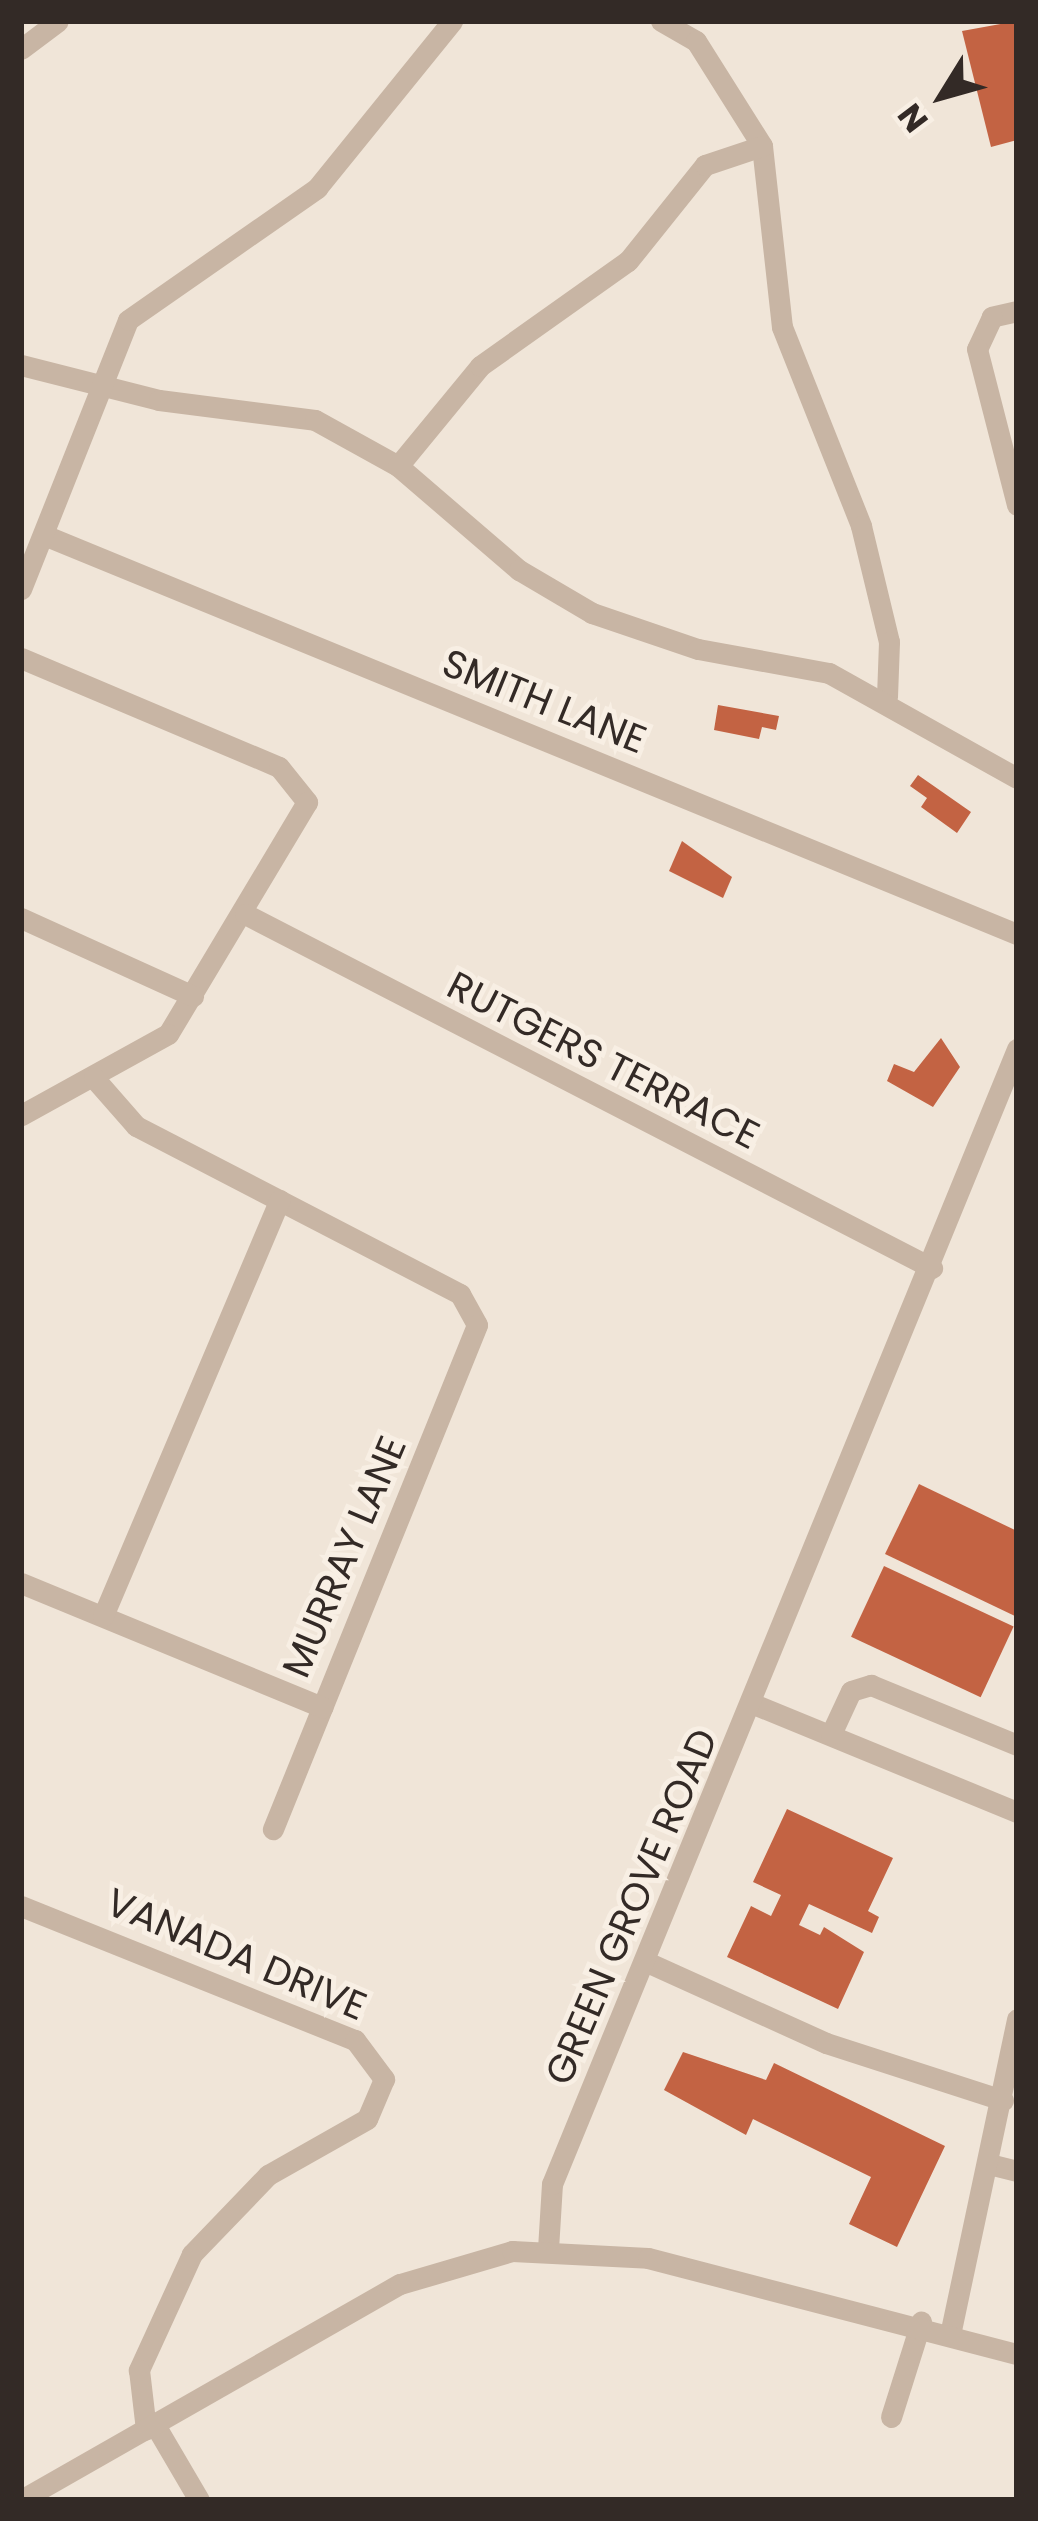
<!DOCTYPE html>
<style>
body{margin:0}
#map{position:relative;width:1038px;height:2521px;overflow:hidden;background:#f0e5d8;font-family:Poppins,sans-serif}
div>[style]{position:absolute}
[style*='--x']{left:calc(var(--x)*1px);top:calc(var(--y)*1px);width:calc(var(--w)*1px);rotate:calc(var(--a)*1deg)}
.building>*{inset:0;background:#c36343;transform-origin:0 0}
.minor>*{height:21px;margin:-10.5px;padding:0 10.5px;transform-origin:10.5px;border-radius:10.5px;background:#c8b5a4}
span{translate:-50% -50%;white-space:nowrap;text-align:center;line-height:1.15;-webkit-text-stroke:10px #f8efe4;paint-order:stroke}
.street-label{font-size:39px;color:#332a26}
.frame{position:absolute;inset:0;border:24px solid #332a26;pointer-events:none}
.north{position:absolute;left:882px;top:36px;width:120px;height:120px;-webkit-text-stroke:9px #f8efe4;paint-order:stroke;rotate:233deg;font-size:33px;font-weight:700;line-height:48px;text-align:center;color:#332a26}
.north::after{content:'';display:block;margin:auto;width:42px;height:54px;background:#332a26;clip-path:polygon(50% 0,100% 100%,50% 72%,0 100%)}
</style>
<div id="map">
<div class="building">
<i style="clip-path:polygon(1017px 21px,1017px 140px,991px 147px,962px 31px)"></i>
<i style="clip-path:polygon(718px 705px,779px 716px,776px 730px,762px 727px,759px 739px,714px 730px)"></i>
<i style="clip-path:polygon(918px 775px,971px 812px,957px 833px,921px 807px,927px 798px,910px 786px)"></i>
<i style="clip-path:polygon(682px 841px,732px 877px,723px 898px,669px 871px)"></i>
<i style="clip-path:polygon(941px 1038px,960px 1067px,933px 1107px,887px 1081px,894px 1064px,914px 1072px)"></i>
<i style="clip-path:polygon(919px 1484px,1017px 1531px,1017px 1617px,885px 1554px)"></i>
<i style="left:884px;top:1566px;width:143px;height:78px;rotate:25deg"></i>
<i style="clip-path:polygon(787px 1809px,893px 1858px,868px 1911px,879px 1917px,872px 1933px,809px 1904px,799px 1925px,820px 1935px,824px 1927px,864px 1952px,838px 2009px,727px 1957px,751px 1906px,771px 1916px,781px 1895px,753px 1882px)"></i>
<i style="clip-path:polygon(683px 2052px,766px 2080px,774px 2063px,945px 2146px,897px 2247px,849px 2224px,871px 2177px,753px 2119px,746px 2135px,664px 2090px)"></i>
</div>
<div class="minor">
<i style="--x:661;--y:21;--w:40;--a:29.7"></i>
<i style="--x:696;--y:41;--w:124;--a:57.8"></i>
<i style="--x:762;--y:146;--w:182;--a:83.7"></i>
<i style="--x:782;--y:327;--w:214;--a:68.3"></i>
<i style="--x:861;--y:526;--w:119;--a:76.4"></i>
<i style="--x:889;--y:642;--w:55;--a:92.1"></i>
<i style="--x:21;--y:49;--w:46;--a:-37.1"></i>
<i style="--x:1017;--y:311;--w:26;--a:167"></i>
<i style="--x:992;--y:317;--w:35;--a:115"></i>
<i style="--x:977;--y:349;--w:161;--a:75.6"></i>
<i style="--x:21;--y:365;--w:142;--a:14.2"></i>
<i style="--x:159;--y:400;--w:157;--a:7.3"></i>
<i style="--x:315;--y:420;--w:95;--a:29"></i>
<i style="--x:398;--y:466;--w:160;--a:40.7"></i>
<i style="--x:519;--y:570;--w:85;--a:30.5"></i>
<i style="--x:592;--y:613;--w:112;--a:18.8"></i>
<i style="--x:698;--y:649;--w:133;--a:10.4"></i>
<i style="--x:829;--y:673;--w:215;--a:29.2"></i>
<i style="--x:398;--y:466;--w:129;--a:-50.6"></i>
<i style="--x:480;--y:366;--w:181;--a:-35.4"></i>
<i style="--x:628;--y:261;--w:123;--a:-51.3"></i>
<i style="--x:705;--y:165;--w:60;--a:-18.4"></i>
<i style="--x:44;--y:535;--w:1052;--a:22.3"></i>
<i style="--x:21;--y:589;--w:289;--a:-68.3"></i>
<i style="--x:128;--y:320;--w:231;--a:-34.9"></i>
<i style="--x:317;--y:188;--w:215;--a:-51"></i>
<i style="--x:21;--y:658;--w:280;--a:22.9"></i>
<i style="--x:279;--y:767;--w:45;--a:51.3"></i>
<i style="--x:307;--y:802;--w:270;--a:120.9"></i>
<i style="--x:168;--y:1034;--w:168;--a:151.1"></i>
<i style="--x:245;--y:914;--w:773;--a:27.26"></i>
<i style="--x:21;--y:918;--w:189;--a:24.4"></i>
<i style="--x:94;--y:1078;--w:64;--a:48.8"></i>
<i style="--x:136;--y:1126;--w:365;--a:27.4"></i>
<i style="--x:460;--y:1294;--w:35;--a:61"></i>
<i style="--x:477;--y:1325;--w:544;--a:112.04"></i>
<i style="--x:21;--y:1583;--w:326;--a:22.4"></i>
<i style="--x:103;--y:1616;--w:452;--a:-67"></i>
<i style="--x:756;--y:1705;--w:282;--a:22.3"></i>
<i style="--x:831;--y:1734;--w:47;--a:-65.1"></i>
<i style="--x:851;--y:1691;--w:21;--a:-17"></i>
<i style="--x:871;--y:1685;--w:158;--a:22.3"></i>
<i style="--x:21;--y:1906;--w:360;--a:21.9"></i>
<i style="--x:355;--y:2040;--w:49;--a:53.4"></i>
<i style="--x:384;--y:2079;--w:43;--a:113"></i>
<i style="--x:367;--y:2119;--w:114;--a:150.5"></i>
<i style="--x:268;--y:2175;--w:110;--a:133.9"></i>
<i style="--x:192;--y:2254;--w:128;--a:114.6"></i>
<i style="--x:139;--y:2370;--w:60;--a:83.3"></i>
<i style="--x:649;--y:1963;--w:194;--a:24.3"></i>
<i style="--x:826;--y:2043;--w:186;--a:17.9"></i>
<i style="--x:989;--y:2164;--w:29;--a:14"></i>
<i style="--x:548;--y:2249;--w:65;--a:-86.5"></i>
<i style="--x:552;--y:2184;--w:1227;--a:-67.72"></i>
<i style="--x:951;--y:2330;--w:318;--a:-78"></i>
<i style="--x:891;--y:2417;--w:100;--a:-72.5"></i>
<i style="--x:155;--y:2425;--w:87;--a:59.6"></i>
<i style="--x:21;--y:2500;--w:436;--a:-29.7"></i>
<i style="--x:400;--y:2284;--w:117;--a:-16.4"></i>
<i style="--x:512;--y:2251;--w:136;--a:2.9"></i>
<i style="--x:648;--y:2258;--w:381;--a:14.6"></i>
</div>
<div class="street-label">
<span style="left:544px;top:702px;rotate:22deg">SMITH LANE</span>
<span style="left:603px;top:1061px;rotate:27deg">RUTGERS TERRACE</span>
<span style="left:345px;top:1557px;rotate:-67deg">MURRAY LANE</span>
<span style="left:632px;top:1907px;rotate:-67deg">GREEN GROVE ROAD</span>
<span style="left:236px;top:1955px;rotate:23deg">VANADA DRIVE</span>
</div>
<div class="frame"></div>
<div class="north">N</div>
</div>
